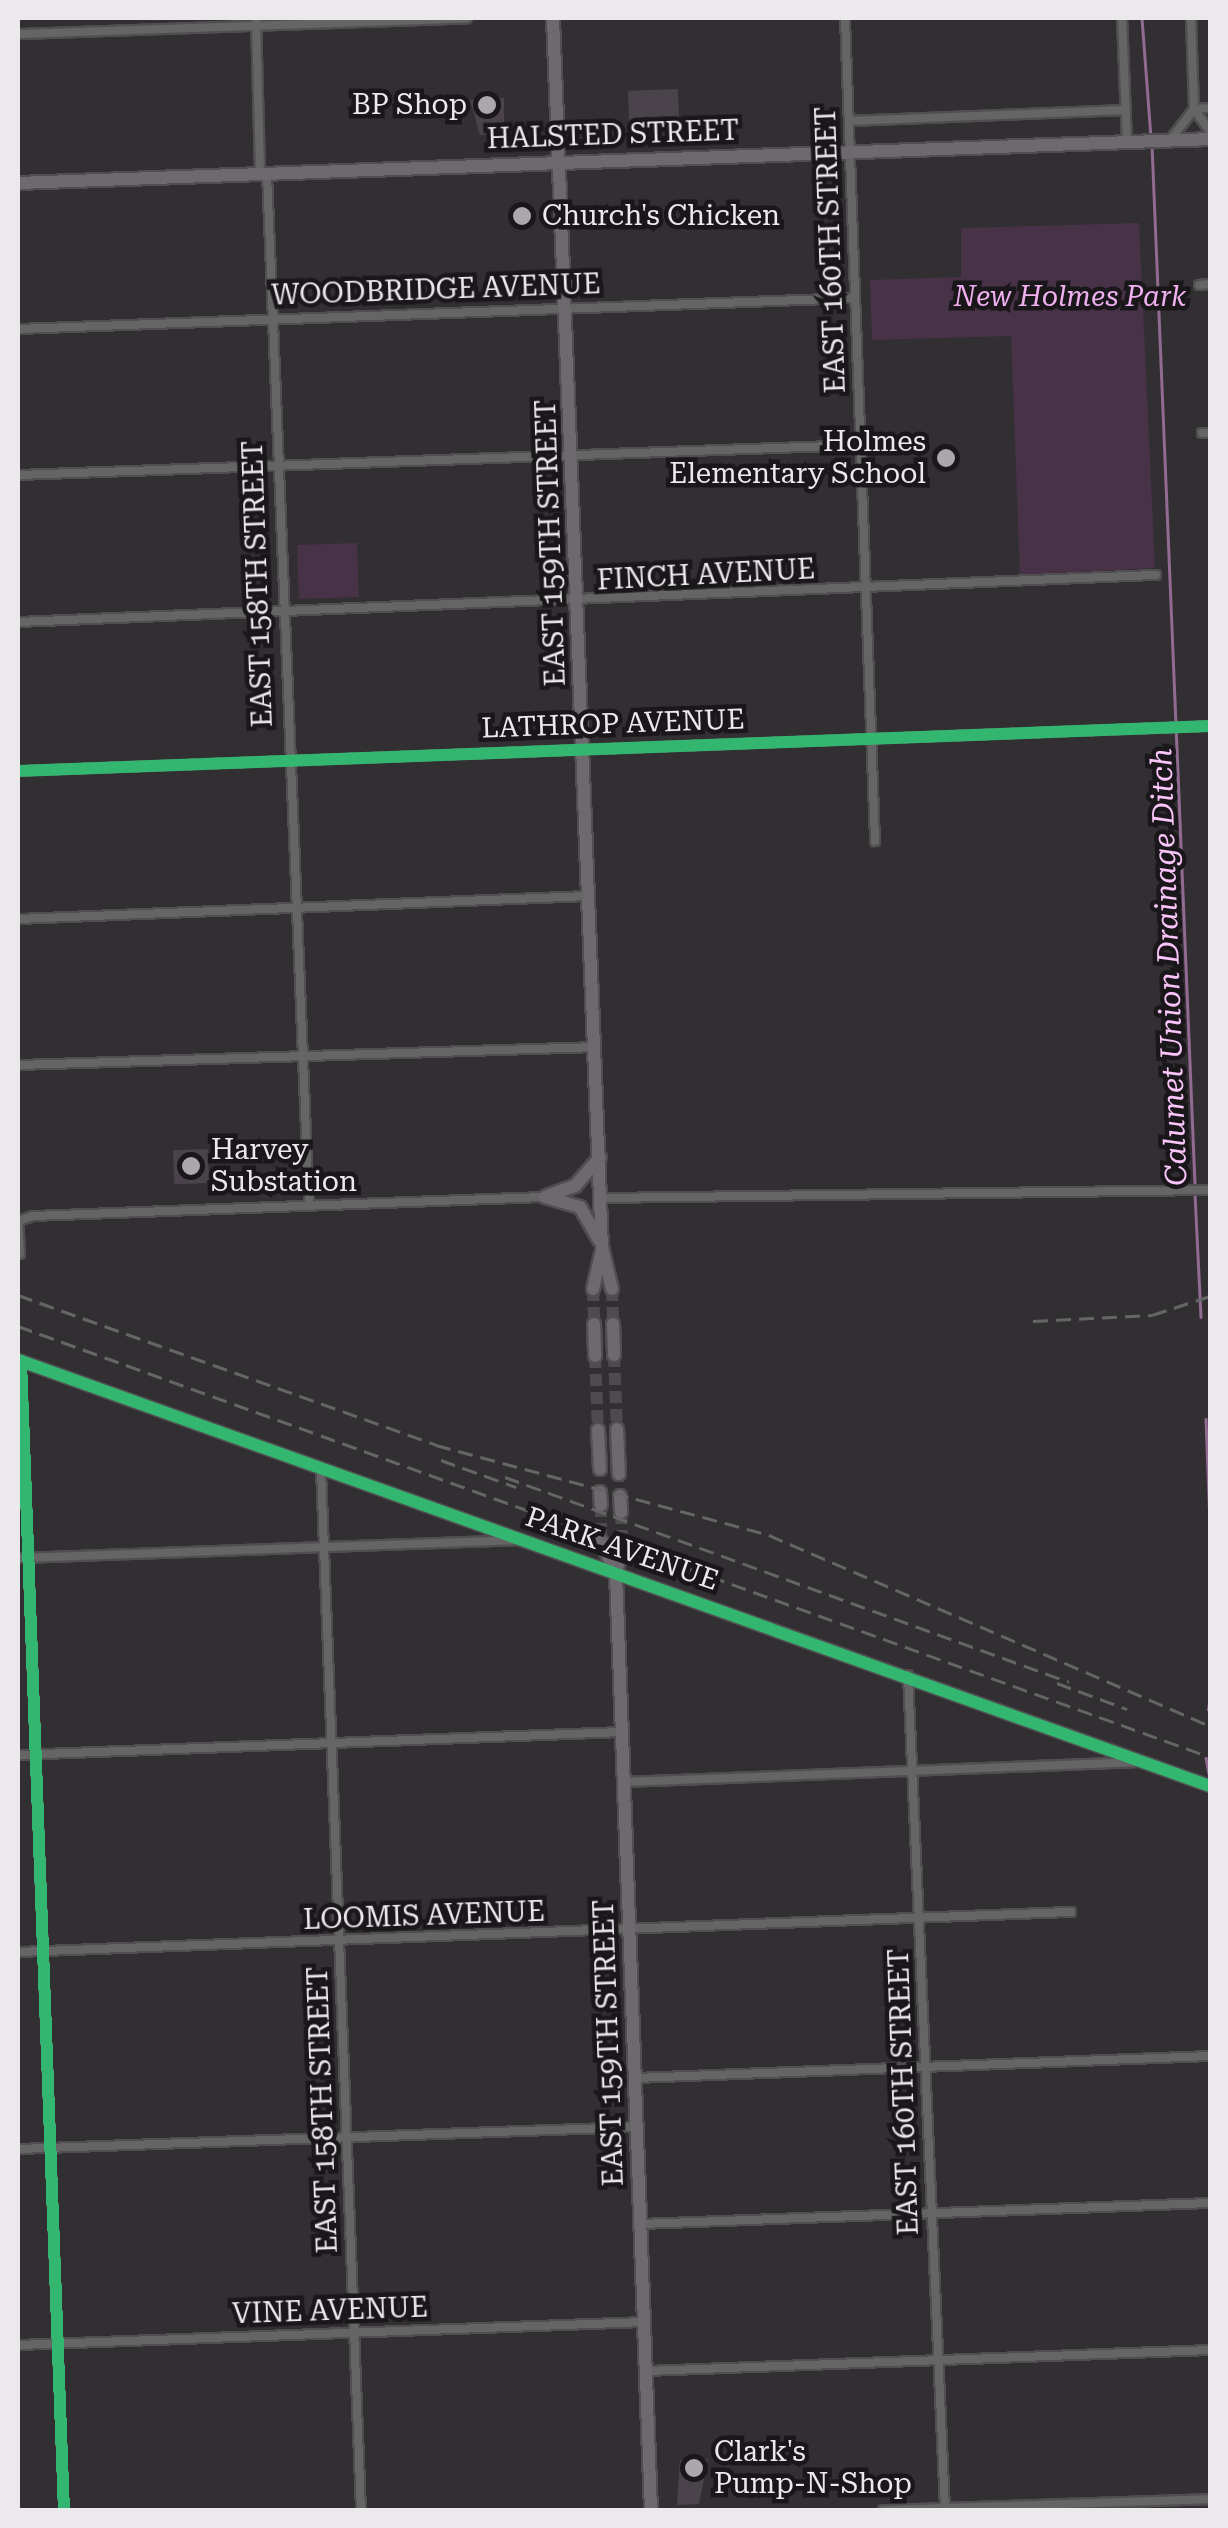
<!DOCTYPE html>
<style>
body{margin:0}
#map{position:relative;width:1228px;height:2528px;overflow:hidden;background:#322f32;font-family:"Roboto Serif",serif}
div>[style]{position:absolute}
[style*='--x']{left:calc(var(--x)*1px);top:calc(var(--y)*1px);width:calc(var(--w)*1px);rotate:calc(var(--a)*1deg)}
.green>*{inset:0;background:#483248;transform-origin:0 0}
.stream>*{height:2.5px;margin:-1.25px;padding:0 1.25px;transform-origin:1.25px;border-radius:1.25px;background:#926b92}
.building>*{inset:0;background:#4b434b;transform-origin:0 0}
.primary-tunnel>*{height:12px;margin-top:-6px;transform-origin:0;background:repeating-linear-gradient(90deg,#4e4b4e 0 12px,transparent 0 18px)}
.roads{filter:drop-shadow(2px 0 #504e50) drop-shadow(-2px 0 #504e50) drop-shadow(0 2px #504e50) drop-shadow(0 -2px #504e50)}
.minor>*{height:8px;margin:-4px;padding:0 4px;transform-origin:4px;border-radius:4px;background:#666566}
.tertiary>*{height:10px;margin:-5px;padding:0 5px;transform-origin:5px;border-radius:5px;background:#666566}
.primary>*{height:12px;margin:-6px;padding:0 6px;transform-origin:6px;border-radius:6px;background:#6e696e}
.rail>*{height:2.5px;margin-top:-1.25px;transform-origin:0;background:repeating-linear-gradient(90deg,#666566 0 15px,transparent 0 23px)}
.cycleway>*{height:12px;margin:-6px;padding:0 6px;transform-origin:6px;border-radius:6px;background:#33b770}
.dots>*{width:28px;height:28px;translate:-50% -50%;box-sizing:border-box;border:5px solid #1a171a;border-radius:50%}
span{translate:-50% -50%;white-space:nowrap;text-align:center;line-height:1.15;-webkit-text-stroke:9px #1a171a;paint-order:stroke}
.poi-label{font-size:28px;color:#ece9ec}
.right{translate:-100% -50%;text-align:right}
.left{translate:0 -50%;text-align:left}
.street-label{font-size:28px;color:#ece9ec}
.park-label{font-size:28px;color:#f0b0f0;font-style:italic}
.water-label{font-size:30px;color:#fac6fa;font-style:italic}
.frame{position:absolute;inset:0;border:20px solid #ece9ec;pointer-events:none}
</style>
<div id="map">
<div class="green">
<i style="clip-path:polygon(1139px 223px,1155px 568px,1020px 575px,1011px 336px,872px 340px,870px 280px,961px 277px,961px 228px)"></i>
<i style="left:357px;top:543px;width:54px;height:60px;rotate:88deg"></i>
</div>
<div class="stream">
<i style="--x:1142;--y:18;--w:119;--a:85.7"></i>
<i style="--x:1152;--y:145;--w:1042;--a:87.63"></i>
<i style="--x:1195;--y:1194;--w:123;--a:87.2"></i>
<i style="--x:1206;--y:1419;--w:104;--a:87.8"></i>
<i style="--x:1208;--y:1710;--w:14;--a:-82"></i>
<i style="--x:1206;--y:1758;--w:21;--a:79"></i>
</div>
<div class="building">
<i style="left:678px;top:89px;width:31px;height:50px;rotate:88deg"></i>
<i style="clip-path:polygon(504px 98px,504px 123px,525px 122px,525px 133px,480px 135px,470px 100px)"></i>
<i style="left:208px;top:1149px;width:34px;height:35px;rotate:88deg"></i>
<i style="clip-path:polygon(708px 2459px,699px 2504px,677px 2505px,680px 2460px)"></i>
</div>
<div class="primary-tunnel">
<i style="--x:593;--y:1289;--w:35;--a:88"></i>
<i style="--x:612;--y:1289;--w:35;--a:88"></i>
<i style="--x:614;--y:1355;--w:74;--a:87.7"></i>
<i style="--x:595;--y:1356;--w:74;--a:87.7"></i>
<i style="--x:601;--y:1505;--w:36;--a:90"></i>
<i style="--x:621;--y:1512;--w:35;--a:88"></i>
</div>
<div class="roads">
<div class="minor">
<i style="--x:256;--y:18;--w:155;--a:88.5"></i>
<i style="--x:845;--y:18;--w:824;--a:87.91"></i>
<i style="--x:1122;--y:18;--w:124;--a:87.7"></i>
<i style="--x:1191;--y:18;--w:91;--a:88.1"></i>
<i style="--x:1194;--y:109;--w:27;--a:54"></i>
<i style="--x:18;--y:34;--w:449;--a:-2"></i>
<i style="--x:1194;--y:109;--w:16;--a:-4"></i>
<i style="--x:849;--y:121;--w:277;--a:-2.3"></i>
<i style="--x:1170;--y:140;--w:39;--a:-52"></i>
<i style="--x:267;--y:173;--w:1034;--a:87.67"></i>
<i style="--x:1199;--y:285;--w:11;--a:-5"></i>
<i style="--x:18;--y:329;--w:838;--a:-2.12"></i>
<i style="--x:1202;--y:433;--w:8;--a:0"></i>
<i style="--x:18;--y:475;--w:844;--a:-2.04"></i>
<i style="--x:18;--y:622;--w:1139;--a:-2.37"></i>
<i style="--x:18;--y:771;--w:1193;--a:-2.16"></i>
<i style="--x:18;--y:919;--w:570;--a:-2.31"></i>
<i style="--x:18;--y:1065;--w:578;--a:-1.78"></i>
<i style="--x:601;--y:1198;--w:609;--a:-0.75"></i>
<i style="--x:20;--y:1254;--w:33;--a:-93"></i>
<i style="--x:18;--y:1221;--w:16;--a:-18"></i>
<i style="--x:33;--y:1216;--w:512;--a:-2.13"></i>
<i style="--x:21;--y:1361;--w:1150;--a:87.86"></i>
<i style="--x:321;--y:1469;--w:1042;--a:87.8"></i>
<i style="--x:18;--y:1558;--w:500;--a:-2.06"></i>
<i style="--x:908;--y:1675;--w:836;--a:87.46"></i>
<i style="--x:18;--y:1755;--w:604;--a:-2.18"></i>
<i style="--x:624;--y:1782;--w:515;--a:-2.22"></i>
<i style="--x:18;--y:1952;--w:1054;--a:-2.18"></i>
<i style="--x:635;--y:2078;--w:575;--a:-2.19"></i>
<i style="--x:18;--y:2149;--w:619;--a:-2.04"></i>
<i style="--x:640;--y:2224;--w:570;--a:-2.11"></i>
<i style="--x:18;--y:2345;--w:626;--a:-2.1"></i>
<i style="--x:646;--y:2371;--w:564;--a:-2.13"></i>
<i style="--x:883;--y:2510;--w:327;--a:-1.9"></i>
</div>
<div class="tertiary">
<i style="--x:18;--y:1360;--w:1266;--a:19.67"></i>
</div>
<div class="primary">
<i style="--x:553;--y:18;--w:1230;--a:87.72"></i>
<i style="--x:602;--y:1247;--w:43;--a:76.6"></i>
<i style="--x:18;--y:183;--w:1193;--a:-2.11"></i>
<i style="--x:547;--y:1196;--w:30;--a:-20"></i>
<i style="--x:575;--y:1186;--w:38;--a:-49"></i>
<i style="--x:545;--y:1197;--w:36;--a:16"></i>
<i style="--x:580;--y:1207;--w:38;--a:60"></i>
<i style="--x:593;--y:1289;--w:36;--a:-77"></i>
<i style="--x:594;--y:1324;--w:32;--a:88"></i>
<i style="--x:613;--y:1324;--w:31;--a:88"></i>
<i style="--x:617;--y:1429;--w:45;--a:87.5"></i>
<i style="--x:598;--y:1430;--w:39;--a:87"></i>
<i style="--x:600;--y:1492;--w:13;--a:86"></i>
<i style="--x:620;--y:1496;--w:16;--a:86"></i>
<i style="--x:601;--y:1541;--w:36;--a:66"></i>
<i style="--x:622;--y:1547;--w:28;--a:103"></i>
<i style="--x:616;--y:1574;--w:937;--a:87.86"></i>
</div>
</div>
<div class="rail">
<i style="--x:18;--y:1295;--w:444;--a:19.7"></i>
<i style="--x:436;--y:1445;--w:345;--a:15.1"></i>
<i style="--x:769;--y:1535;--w:481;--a:23.4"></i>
<i style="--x:1033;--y:1321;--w:119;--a:-2.9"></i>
<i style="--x:1152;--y:1315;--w:61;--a:-18.1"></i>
<i style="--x:18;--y:1326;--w:1268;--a:19.88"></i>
<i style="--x:441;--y:1460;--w:80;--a:19.8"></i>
<i style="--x:505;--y:1477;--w:600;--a:19.97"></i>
<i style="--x:1057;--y:1683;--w:75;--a:20.4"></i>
</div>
<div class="cycleway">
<i style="--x:18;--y:771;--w:1193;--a:-2.16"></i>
<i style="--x:18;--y:1360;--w:1266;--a:19.67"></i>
<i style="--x:21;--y:1361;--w:1150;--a:87.86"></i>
</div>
<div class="dots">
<i style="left:487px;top:105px;background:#aba8ab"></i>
<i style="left:522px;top:216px;background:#aba8ab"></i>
<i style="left:946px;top:458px;background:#aba8ab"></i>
<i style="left:191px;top:1166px;background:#aba8ab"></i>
<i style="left:694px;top:2468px;background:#aba8ab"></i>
</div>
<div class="poi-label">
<span class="right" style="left:467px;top:105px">BP Shop</span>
<span class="left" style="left:542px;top:216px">Church's Chicken</span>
<span class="right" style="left:926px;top:458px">Holmes<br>Elementary School</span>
<span class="left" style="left:211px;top:1166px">Harvey<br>Substation</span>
<span class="left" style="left:714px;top:2468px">Clark's<br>Pump-N-Shop</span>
</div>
<div class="street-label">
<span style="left:613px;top:135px;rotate:-2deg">HALSTED STREET</span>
<span style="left:831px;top:250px;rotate:-92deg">EAST 160TH STREET</span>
<span style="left:436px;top:290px;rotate:-2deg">WOODBRIDGE AVENUE</span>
<span style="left:551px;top:543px;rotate:-92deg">EAST 159TH STREET</span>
<span style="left:706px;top:575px;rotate:-3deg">FINCH AVENUE</span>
<span style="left:258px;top:584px;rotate:-92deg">EAST 158TH STREET</span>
<span style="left:613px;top:724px;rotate:-2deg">LATHROP AVENUE</span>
<span style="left:622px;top:1549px;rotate:19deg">PARK AVENUE</span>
<span style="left:424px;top:1916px;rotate:-2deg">LOOMIS AVENUE</span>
<span style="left:609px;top:2043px;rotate:-92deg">EAST 159TH STREET</span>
<span style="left:904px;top:2092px;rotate:-92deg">EAST 160TH STREET</span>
<span style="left:323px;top:2110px;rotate:-92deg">EAST 158TH STREET</span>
<span style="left:330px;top:2311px;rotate:-2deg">VINE AVENUE</span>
</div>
<div class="park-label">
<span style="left:1070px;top:297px">New Holmes Park</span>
</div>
<div class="water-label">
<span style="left:1169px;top:967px;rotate:-92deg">Calumet Union Drainage Ditch</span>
</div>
<div class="frame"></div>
</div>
